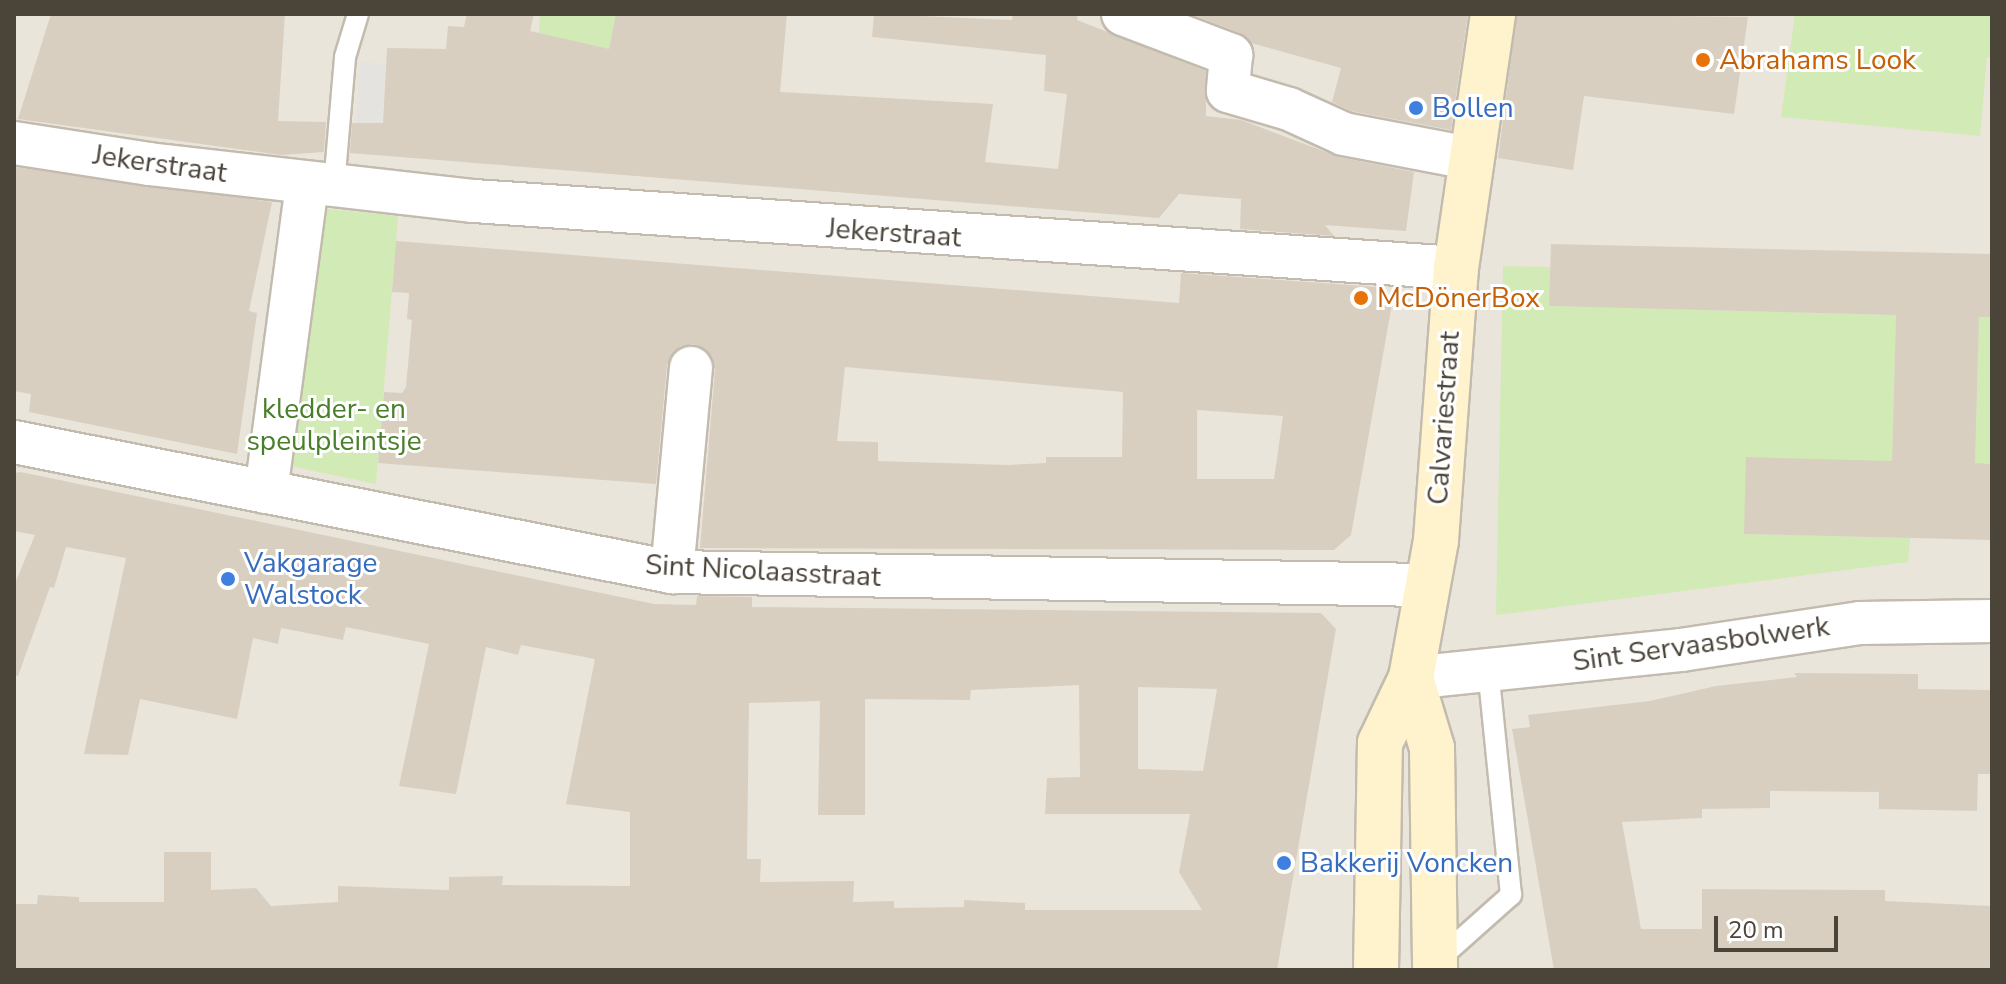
<!DOCTYPE html>
<meta charset="utf-8">
<style>
body{margin:0}
#map{position:relative;width:2006px;height:984px;overflow:hidden;background:#f6f3ec;font-family:"Nunito Sans",sans-serif}
div>[style]{position:absolute}
[style*='--x']{left:calc(var(--x)*1px);top:calc(var(--y)*1px);width:calc(var(--w)*1px);rotate:calc(var(--a)*1deg)}
.residential>*{inset:0;background:#eae5da;transform-origin:0 0}
.green>*{inset:0;background:#d2eab5}
.parking>*{inset:0;background:#e5e3e0;transform-origin:0 0}
.building>*{inset:0;background:#d8cfc1}
.roads{filter:drop-shadow(2px 0 #c2bbae) drop-shadow(-2px 0 #c2bbae) drop-shadow(0 2px #c2bbae) drop-shadow(0 -2px #c2bbae)}
.lane>*{height:20px;margin:-10px;padding:0 10px;transform-origin:10px;border-radius:10px;background:#fff}
.street>*{height:42px;margin:-21px;padding:0 21px;transform-origin:21px;border-radius:21px;background:#fff}
.secondary>*{height:44px;margin:-22px;padding:0 22px;transform-origin:22px;border-radius:22px;background:#fff3cd}
.dots>*{width:22px;height:22px;translate:-50% -50%;box-sizing:border-box;border:4px solid #fff;border-radius:50%}
span{translate:-50% -50%;white-space:nowrap;text-align:center;line-height:1.15;-webkit-text-stroke:6px #fff;paint-order:stroke}
.food-label{font-size:28px;color:#c56008}
.left{translate:0 -50%;text-align:left}
.shop-label{font-size:28px;color:#366cbe}
.street-label{font-size:28px;color:#4b4439}
.park-label{font-size:28px;color:#4a7f2a}
.frame{position:absolute;inset:0;border:16px solid #4b4439;pointer-events:none}
.scale{position:absolute;left:1714px;top:916px;width:124px;height:36px;box-sizing:border-box;border:4px solid #4b4439;border-top:0;padding-left:10px;font-size:24px;line-height:28px;white-space:nowrap;color:#4b4439;-webkit-text-stroke:6px #fff;paint-order:stroke}
</style>
<div id="map">
<div class="residential">
<i style="left:14px;top:14px;width:1978px;height:956px"></i>
</div>
<div class="green">
<i style="clip-path:polygon(540px 14px,617px 14px,596px 107px,539px 34px)"></i>
<i style="clip-path:polygon(1795px 14px,1992px 14px,1992px 57px,1987px 57px,1980px 136px,1781px 117px)"></i>
<i style="clip-path:polygon(319px 208px,398px 216px,376px 484px,280px 464px)"></i>
<i style="clip-path:polygon(1503px 266px,1550px 267px,1550px 306px,1896px 315px,1892px 461px,1745px 534px,1910px 538px,1908px 562px,1496px 615px)"></i>
<i style="clip-path:polygon(1979px 317px,1992px 317px,1992px 464px,1975px 463px)"></i>
</div>
<div class="parking">
<i style="left:360px;top:62px;width:26px;height:92px;rotate:4deg"></i>
</div>
<div class="building">
<i style="clip-path:polygon(51px 14px,285px 14px,278px 121px,326px 122px,324px 152px,282px 155px,18px 119px)"></i>
<i style="clip-path:polygon(467px 14px,534px 14px,530px 31px,609px 49px,616px 14px,787px 14px,780px 92px,993px 104px,985px 162px,1058px 169px,1067px 94px,1044px 91px,1046px 55px,872px 37px,874px 14px,1012px 20px,1013px 14px,1078px 14px,1077px 20px,1206px 71px,1206px 116px,1241px 120px,1339px 157px,1414px 172px,1406px 231px,1325px 225px,1334px 236px,1240px 229px,1241px 199px,1179px 194px,1159px 218px,350px 153px,352px 123px,383px 123px,387px 48px,446px 49px,448px 26px,464px 27px)"></i>
<i style="clip-path:polygon(1191px 14px,1468px 14px,1451px 130px,1351px 111px,1332px 102px,1341px 68px,1251px 43px,1240px 33px)"></i>
<i style="clip-path:polygon(1517px 14px,1748px 17px,1734px 114px,1584px 96px,1573px 170px,1498px 158px)"></i>
<i style="clip-path:polygon(14px 167px,272px 202px,249px 311px,257px 313px,237px 454px,29px 412px,31px 394px,14px 391px)"></i>
<i style="clip-path:polygon(evenodd,396px 241px,1179px 303px,1181px 273px,1377px 287px,1392px 304px,1351px 535px,1334px 550px,700px 548px,715px 370px,705px 349px,692px 344px,680px 347px,667px 365px,656px 484px,378px 463px,384px 392px,402px 393px,406px 387px,412px 320px,407px 319px,409px 293px,392px 292px,396px 241px,845px 367px,1123px 392px,1122px 457px,1046px 457px,1046px 463px,1009px 465px,878px 461px,878px 442px,837px 441px,845px 367px,396px 241px,1197px 410px,1283px 416px,1274px 479px,1197px 479px,1197px 410px)"></i>
<i style="clip-path:polygon(1551px 244px,1992px 254px,1992px 317px,1979px 317px,1975px 463px,1992px 464px,1992px 540px,1744px 534px,1746px 457px,1892px 461px,1896px 315px,1549px 306px)"></i>
<i style="clip-path:polygon(evenodd,21px 472px,654px 604px,696px 605px,697px 596px,752px 597px,752px 607px,1321px 613px,1336px 629px,1277px 970px,14px 970px,14px 904px,37px 904px,38px 895px,79px 897px,79px 902px,164px 902px,164px 852px,211px 852px,211px 890px,256px 888px,271px 906px,338px 902px,338px 886px,449px 890px,449px 877px,503px 876px,502px 885px,630px 886px,630px 812px,566px 804px,595px 659px,521px 645px,518px 655px,486px 647px,456px 794px,399px 786px,429px 644px,346px 627px,343px 640px,281px 628px,278px 644px,253px 638px,237px 719px,140px 699px,128px 755px,84px 754px,126px 558px,66px 547px,54px 588px,50px 587px,18px 676px,14px 675px,14px 586px,35px 535px,14px 531px,14px 473px,21px 472px,1079px 685px,1080px 777px,1047px 778px,1045px 814px,1190px 814px,1179px 872px,1202px 910px,1025px 910px,1025px 903px,964px 900px,964px 907px,894px 908px,894px 901px,853px 902px,854px 881px,760px 882px,761px 859px,747px 859px,749px 703px,820px 701px,818px 815px,865px 815px,865px 699px,970px 700px,971px 690px,1079px 685px,21px 472px,1138px 687px,1217px 689px,1203px 771px,1138px 769px,1138px 687px)"></i>
<i style="clip-path:polygon(1794px 673px,1918px 674px,1918px 689px,1992px 690px,1992px 774px,1978px 774px,1977px 811px,1879px 809px,1879px 792px,1770px 791px,1770px 808px,1702px 809px,1702px 818px,1622px 822px,1641px 929px,1702px 929px,1702px 889px,1885px 890px,1885px 901px,1992px 906px,1992px 970px,1554px 970px,1512px 729px,1530px 727px,1528px 715px,1650px 701px,1716px 686px,1797px 677px)"></i>
</div>
<div class="roads">
<div class="lane">
<i style="--x:334;--y:186;--w:129;--a:-85.1"></i>
<i style="--x:345;--y:57;--w:45;--a:-73.2"></i>
<i style="--x:1438;--y:960;--w:98;--a:-41.7"></i>
<i style="--x:1511;--y:895;--w:226;--a:-95.8"></i>
</div>
<div class="street">
<i style="--x:1123;--y:14;--w:116;--a:20.8"></i>
<i style="--x:1231;--y:55;--w:36;--a:95"></i>
<i style="--x:1228;--y:91;--w:64;--a:16.4"></i>
<i style="--x:1289;--y:109;--w:60;--a:24.4"></i>
<i style="--x:1344;--y:134;--w:127;--a:10.9"></i>
<i style="--x:14;--y:143;--w:137;--a:8.8"></i>
<i style="--x:149;--y:164;--w:327;--a:6.5"></i>
<i style="--x:474;--y:201;--w:984;--a:3.9"></i>
<i style="--x:14;--y:442;--w:671;--a:11.18"></i>
<i style="--x:672;--y:572;--w:756;--a:0.99"></i>
<i style="--x:266;--y:492;--w:312;--a:-82.4"></i>
<i style="--x:672;--y:572;--w:205;--a:-84.7"></i>
<i style="--x:1411;--y:678;--w:271;--a:-5.9"></i>
<i style="--x:1681;--y:650;--w:181;--a:-8.6"></i>
<i style="--x:1860;--y:623;--w:132;--a:-0.9"></i>
</div>
<div class="secondary">
<i style="--x:1411;--y:678;--w:73;--a:73.3"></i>
<i style="--x:1432;--y:748;--w:222;--a:89.2"></i>
<i style="--x:1376;--y:970;--w:227;--a:-89"></i>
<i style="--x:1380;--y:743;--w:72;--a:-64.5"></i>
<i style="--x:1411;--y:678;--w:140;--a:-79.7"></i>
<i style="--x:1436;--y:540;--w:273;--a:-85.8"></i>
<i style="--x:1456;--y:268;--w:257;--a:-81.7"></i>
</div>
</div>
<div class="dots">
<i style="left:1703px;top:60px;background:#e8710a"></i>
<i style="left:1416px;top:108px;background:#3f7fe0"></i>
<i style="left:1361px;top:298px;background:#e8710a"></i>
<i style="left:228px;top:579px;background:#3f7fe0"></i>
<i style="left:1284px;top:863px;background:#3f7fe0"></i>
</div>
<div class="food-label">
<span class="left" style="left:1719px;top:60px">Abrahams Look</span>
<span class="left" style="left:1377px;top:298px">McDönerBox</span>
</div>
<div class="shop-label">
<span class="left" style="left:1432px;top:108px">Bollen</span>
<span class="left" style="left:244px;top:579px">Vakgarage<br>Walstock</span>
<span class="left" style="left:1300px;top:863px">Bakkerij Voncken</span>
</div>
<div class="street-label">
<span style="left:160px;top:164px;rotate:8deg">Jekerstraat</span>
<span style="left:894px;top:233px;rotate:4deg">Jekerstraat</span>
<span style="left:1444px;top:418px;rotate:-86deg">Calvariestraat</span>
<span style="left:763px;top:571px;rotate:3deg">Sint Nicolaasstraat</span>
<span style="left:1701px;top:644px;rotate:-8deg">Sint Servaasbolwerk</span>
</div>
<div class="park-label">
<span style="left:334px;top:425px">kledder- en<br>speulpleintsje</span>
</div>
<div class="frame"></div>
<div class="scale">20 m</div>
</div>
